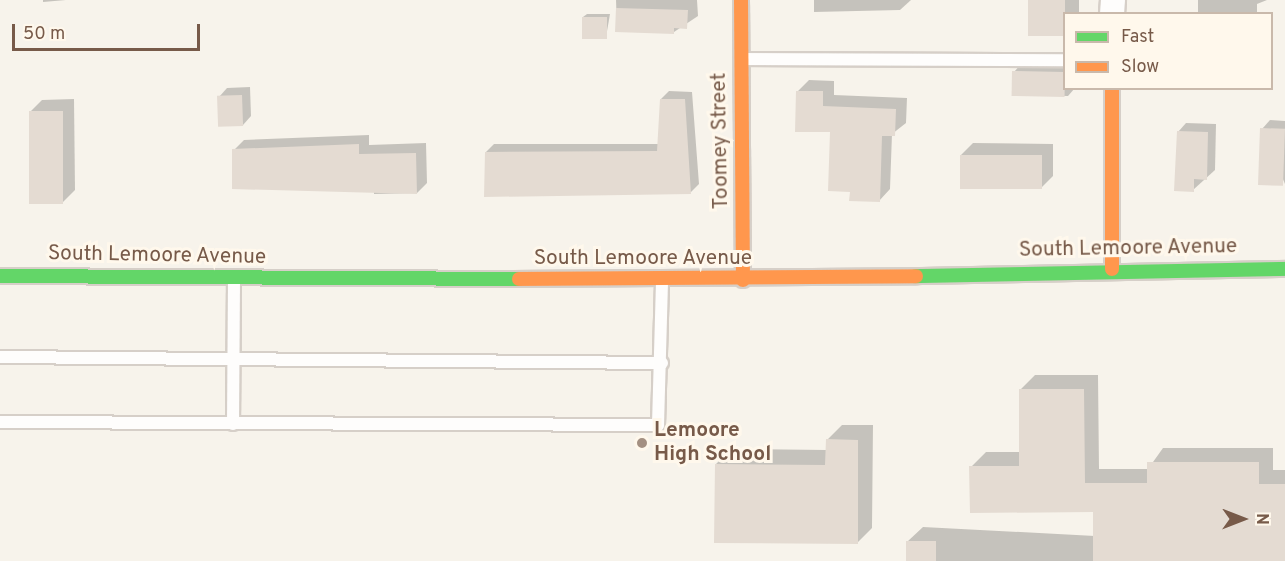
<!DOCTYPE html>
<style>
body{margin:0}
#map{position:relative;width:1285px;height:561px;overflow:hidden;background:#f7f3eb;font-family:Overpass,sans-serif}
div>[style]{position:absolute}
[style*='--x']{left:calc(var(--x)*1px);top:calc(var(--y)*1px);width:calc(var(--w)*1px);rotate:calc(var(--a)*1deg)}
.shadow>*{inset:0;background:#0003}
.building>*{inset:0;background:#e4dbd2;transform-origin:0 0}
.roads{filter:drop-shadow(2px 0 #d6cfc8) drop-shadow(-2px 0 #d6cfc8) drop-shadow(0 2px #d6cfc8) drop-shadow(0 -2px #d6cfc8)}
.lane>*{height:12px;margin:-6px;padding:0 6px;transform-origin:6px;border-radius:6px;background:#fefdfc}
.street>*{height:24px;margin:-12px;padding:0 12px;transform-origin:12px;border-radius:12px;background:#fefdfc}
.fast>*{height:14px;margin:-7px;padding:0 7px;transform-origin:7px;border-radius:7px;background:#63d668}
.slow>*{height:14px;margin:-7px;padding:0 7px;transform-origin:7px;border-radius:7px;background:#ff974d}
.dots>*{width:16px;height:16px;translate:-50% -50%;box-sizing:border-box;border:3px solid #fff8ec;border-radius:50%}
span{translate:-50% -50%;white-space:nowrap;text-align:center;line-height:1.15;-webkit-text-stroke:6px #fff8ec;paint-order:stroke}
.street-label{font-size:21px;color:#775a49}
.poi-label{font-size:21px;color:#775a49;font-weight:700}
.left{translate:0 -50%;text-align:left}
.legend{position:absolute;left:1063px;top:12px;width:210px;height:78px;box-sizing:border-box;background:#fff8ec;border:2px solid #c9b9ab;margin:0;padding:8px 10px;list-style:none;font-size:18px;color:#775a49}
.legend li{display:flex;align-items:center;gap:12px;height:30px}
.legend b{width:30px;border:2px solid #c9b9ab}
.north{position:absolute;left:1213px;top:489px;width:60px;height:60px;-webkit-text-stroke:4px #fff8ec;paint-order:stroke;rotate:90deg;font-size:16px;font-weight:700;line-height:24px;text-align:center;color:#775a49}
.north::after{content:'';display:block;margin:auto;width:21px;height:27px;background:#775a49;clip-path:polygon(50% 0,100% 100%,50% 72%,0 100%)}
.scale{position:absolute;left:12px;top:24px;width:188px;height:27px;box-sizing:border-box;border:3px solid #775a49;border-top:0;padding-left:8px;font-size:18px;line-height:21px;white-space:nowrap;color:#775a49;-webkit-text-stroke:4px #fff8ec;paint-order:stroke}
</style>
<div id="map">
<div class="shadow">
<i style="clip-path:polygon(43px 0,66px 0,43px 2px)"></i>
<i style="clip-path:polygon(616px 0,697px 0,698px 16px,674px 32px,617px 31px)"></i>
<i style="clip-path:polygon(814px 0,911px 0,900px 10px,814px 12px)"></i>
<i style="clip-path:polygon(1030px 0,1079px 0,1079px 14px,1064px 14px)"></i>
<i style="clip-path:polygon(1198px 0,1267px 0,1257px 4px,1257px 14px,1198px 14px)"></i>
<i style="clip-path:polygon(587px 14px,610px 14px,606px 37px,583px 17px)"></i>
<i style="clip-path:polygon(1022px 63px,1064px 64px,1064px 88px,1075px 88px,1068px 96px,1013px 95px,1014px 72px)"></i>
<i style="clip-path:polygon(809px 80px,834px 81px,834px 95px,907px 98px,906px 123px,892px 134px,890px 189px,879px 201px,851px 190px,832px 131px,797px 92px)"></i>
<i style="clip-path:polygon(250px 87px,251px 116px,243px 125px,219px 97px,227px 88px)"></i>
<i style="clip-path:polygon(669px 91px,692px 92px,699px 184px,691px 192px,486px 152px,494px 144px,659px 144px,661px 99px)"></i>
<i style="clip-path:polygon(74px 99px,75px 190px,63px 202px,30px 112px,42px 100px)"></i>
<i style="clip-path:polygon(1270px 120px,1285px 121px,1285px 184px,1262px 129px)"></i>
<i style="clip-path:polygon(1186px 123px,1216px 124px,1215px 170px,1193px 190px,1178px 132px)"></i>
<i style="clip-path:polygon(369px 135px,369px 145px,426px 143px,427px 183px,417px 193px,374px 194px,374px 189px,234px 150px,244px 140px)"></i>
<i style="clip-path:polygon(973px 143px,1053px 144px,1053px 176px,1041px 188px,961px 155px)"></i>
<i style="clip-path:polygon(1035px 375px,1098px 375px,1099px 469px,1148px 469px,1163px 448px,1273px 448px,1273px 470px,1285px 470px,1285px 561px,908px 561px,908px 541px,923px 527px,1095px 536px,1095px 511px,971px 467px,986px 452px,1021px 452px,1020px 390px)"></i>
<i style="clip-path:polygon(842px 425px,873px 425px,872px 528px,857px 543px,716px 464px,731px 449px,827px 450px,827px 440px)"></i>
</div>
<div class="building">
<i style="left:1028px;top:0;width:37px;height:36px"></i>
<i style="clip-path:polygon(616px 8px,688px 10px,687px 29px,674px 28px,674px 34px,615px 32px)"></i>
<i style="left:582px;top:17px;width:25px;height:22px"></i>
<i style="left:1012px;top:71px;width:53px;height:25px;rotate:1deg"></i>
<i style="clip-path:polygon(796px 91px,823px 91px,823px 106px,896px 109px,895px 136px,882px 136px,880px 202px,849px 201px,850px 192px,828px 191px,830px 132px,795px 132px)"></i>
<i style="left:242px;top:95px;width:31px;height:25px;rotate:88deg"></i>
<i style="clip-path:polygon(660px 99px,685px 99px,691px 194px,484px 197px,485px 152px,657px 151px)"></i>
<i style="left:29px;top:111px;width:34px;height:93px"></i>
<i style="left:1260px;top:128px;width:25px;height:57px;rotate:2deg"></i>
<i style="clip-path:polygon(1177px 131px,1208px 132px,1207px 180px,1194px 179px,1194px 192px,1174px 191px)"></i>
<i style="clip-path:polygon(359px 144px,359px 154px,416px 153px,417px 194px,232px 189px,232px 149px)"></i>
<i style="left:960px;top:155px;width:82px;height:34px"></i>
<i style="clip-path:polygon(1019px 389px,1084px 389px,1085px 483px,1147px 483px,1147px 462px,1259px 462px,1259px 484px,1285px 484px,1285px 561px,1093px 561px,1093px 512px,970px 513px,969px 466px,1019px 466px)"></i>
<i style="clip-path:polygon(826px 439px,858px 440px,858px 544px,714px 543px,715px 464px,825px 465px)"></i>
<i style="left:906px;top:541px;width:30px;height:20px"></i>
</div>
<div class="roads">
<div class="lane">
<i style="--x:742;--y:59;--w:322;--a:0.2"></i>
<i style="--x:0;--y:357;--w:662;--a:0.52"></i>
<i style="--x:0;--y:422;--w:658;--a:0.26"></i>
<i style="--x:658;--y:425;--w:145;--a:-88.4"></i>
<i style="--x:233;--y:424;--w:145;--a:-89.6"></i>
</div>
<div class="street">
<i style="--x:1112;--y:14;--w:14;--a:-86"></i>
</div>
<div class="fast">
<i style="--x:0;--y:276;--w:519;--a:0.33"></i>
<i style="--x:916;--y:276;--w:369;--a:-1.1"></i>
</div>
<div class="slow">
<i style="--x:741;--y:0;--w:280;--a:89.6"></i>
<i style="--x:1112;--y:88;--w:181;--a:90"></i>
<i style="--x:519;--y:279;--w:397;--a:-0.4"></i>
</div>
</div>
<div class="dots">
<i style="left:642px;top:443px;background:#a49082"></i>
</div>
<div class="street-label">
<span style="left:721px;top:141px;rotate:-91deg">Toomey Street</span>
<span style="left:1128px;top:249px;rotate:-1deg">South Lemoore Avenue</span>
<span style="left:157px;top:256px;rotate:1deg">South Lemoore Avenue</span>
<span style="left:643px;top:259px">South Lemoore Avenue</span>
</div>
<div class="poi-label">
<span class="left" style="left:654px;top:443px">Lemoore<br>High School</span>
</div>
<ul class="legend">
<li><b style="height:8px;background:#63d668"></b>Fast</li>
<li><b style="height:8px;background:#ff974d"></b>Slow</li>
</ul>
<div class="north">N</div>
<div class="scale">50 m</div>
</div>
